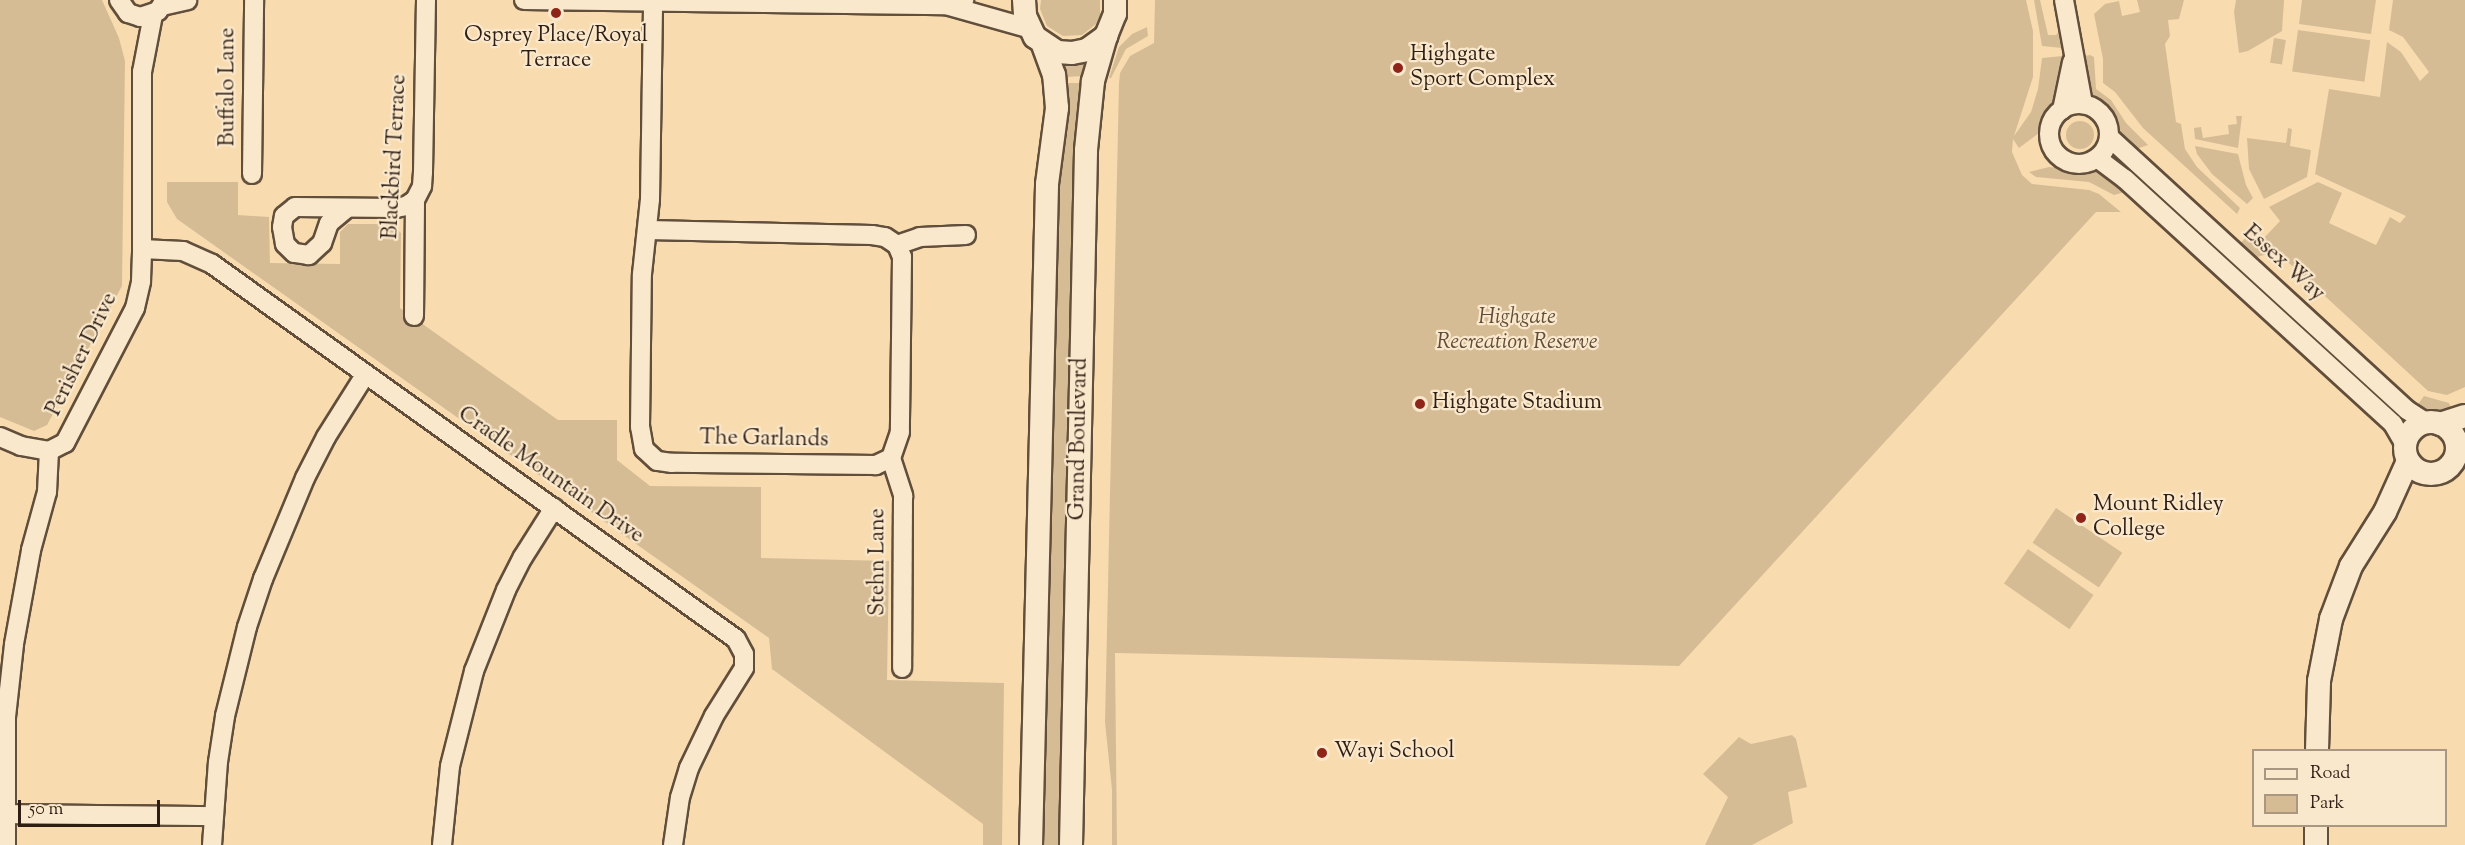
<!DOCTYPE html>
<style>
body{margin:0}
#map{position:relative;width:2465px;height:845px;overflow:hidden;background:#f8dcb0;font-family:"Sorts Mill Goudy",serif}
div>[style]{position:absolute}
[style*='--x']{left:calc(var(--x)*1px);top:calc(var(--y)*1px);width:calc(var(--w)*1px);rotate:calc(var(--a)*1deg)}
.green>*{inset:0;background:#d6bc95;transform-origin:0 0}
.round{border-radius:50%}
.roads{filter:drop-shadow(2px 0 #614e3b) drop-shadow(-2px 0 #614e3b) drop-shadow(0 2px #614e3b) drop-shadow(0 -2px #614e3b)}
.minor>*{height:18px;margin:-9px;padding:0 9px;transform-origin:9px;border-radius:9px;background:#fae8cc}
.minor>.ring{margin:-9px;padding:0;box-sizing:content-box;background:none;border:18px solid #fae8cc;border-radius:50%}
.tertiary>*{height:22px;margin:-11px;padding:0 11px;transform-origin:11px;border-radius:11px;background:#fae8cc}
.tertiary>.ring{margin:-11px;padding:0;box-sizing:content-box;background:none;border:22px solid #fae8cc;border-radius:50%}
.dots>*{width:16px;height:16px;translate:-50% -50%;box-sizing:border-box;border:3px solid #fae8cc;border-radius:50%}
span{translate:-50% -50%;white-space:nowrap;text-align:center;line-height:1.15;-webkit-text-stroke:4.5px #fae8cc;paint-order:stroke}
.poi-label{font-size:22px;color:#2f1e14}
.left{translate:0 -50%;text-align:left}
.street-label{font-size:22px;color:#2f1e14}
.park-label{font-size:22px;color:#614d3b;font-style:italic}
.legend{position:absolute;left:2252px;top:749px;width:195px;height:78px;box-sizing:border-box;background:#fae8cc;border:2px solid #a99782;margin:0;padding:8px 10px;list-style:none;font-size:18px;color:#2f1e14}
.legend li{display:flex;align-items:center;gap:12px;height:30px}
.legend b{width:30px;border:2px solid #a99782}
.scale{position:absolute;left:18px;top:800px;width:142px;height:27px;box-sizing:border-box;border:3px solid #2f1e14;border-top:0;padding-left:8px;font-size:18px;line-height:21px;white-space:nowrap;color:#2f1e14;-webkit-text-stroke:4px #fae8cc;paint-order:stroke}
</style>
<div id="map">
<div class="green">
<i style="clip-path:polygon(0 0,102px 0,119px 38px,125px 61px,122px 286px,47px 425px,34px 431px,0 417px)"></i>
<i style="clip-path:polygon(1041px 0,1100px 0,1100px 15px,1096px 24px,1082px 35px,1063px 36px,1047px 26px,1040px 9px)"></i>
<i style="clip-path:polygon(1155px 0,2026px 0,2033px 31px,2033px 77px,2014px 136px,2031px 112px,2038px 89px,2042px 58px,2063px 56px,2057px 95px,2043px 120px,2039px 133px,2019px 148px,2013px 139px,2012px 152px,2022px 175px,2032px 184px,2089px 190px,2099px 194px,2121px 212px,2096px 212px,1679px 666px,1115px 653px,1117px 845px,1112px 845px,1112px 790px,1105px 722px,1119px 83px,1120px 73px,1130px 56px,1154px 43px)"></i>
<i style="clip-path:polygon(2034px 0,2040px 0,2048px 35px,2056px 35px,2061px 29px,2062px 48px,2042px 46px)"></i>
<i style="clip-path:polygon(2137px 0,2184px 0,2179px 19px,2168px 20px,2170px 36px,2165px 44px,2176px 122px,2181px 124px,2185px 149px,2197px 167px,2240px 208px,2237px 214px,2143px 128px,2115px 92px,2103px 83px,2103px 59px,2094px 14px,2105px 4px,2119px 1px,2122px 16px,2140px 12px)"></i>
<i style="clip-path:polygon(2236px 0,2284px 0,2282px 31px,2248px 51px,2239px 53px,2234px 12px)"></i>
<i style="clip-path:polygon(2302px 0,2376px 0,2371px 34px,2299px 24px)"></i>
<i style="clip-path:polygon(2393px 0,2465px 0,2465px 387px,2447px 395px,2428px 391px,2263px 239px,2280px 221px,2269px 207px,2318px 182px,2342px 193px,2329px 223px,2376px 245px,2390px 217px,2400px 223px,2406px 216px,2315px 174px,2329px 89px,2380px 97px,2387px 42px,2401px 52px,2420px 81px,2429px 72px,2403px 37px,2389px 30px)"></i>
<i style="clip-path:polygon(1147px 27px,1148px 36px,1126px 49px,1111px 78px,1109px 78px,1119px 47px,1132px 34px)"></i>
<i style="left:2298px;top:30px;width:73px;height:42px;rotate:8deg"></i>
<i style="left:2274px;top:38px;width:12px;height:25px;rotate:9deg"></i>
<i style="clip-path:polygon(1090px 53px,1084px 76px,1066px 77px,1060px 57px)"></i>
<i style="clip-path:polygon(2090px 55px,2094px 57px,2096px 89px,2111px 100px,2126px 123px,2148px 145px,2133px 150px,2120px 133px,2112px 113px,2088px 92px,2085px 79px,2085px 56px)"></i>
<i style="clip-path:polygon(1068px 83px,1082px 83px,1076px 151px,1059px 845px,1043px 845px,1059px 188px,1068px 128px)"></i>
<i style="clip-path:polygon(2236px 116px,2242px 116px,2238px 148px,2195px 139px,2194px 128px,2201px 127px,2203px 138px,2229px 134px,2228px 125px,2237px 124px)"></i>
<i class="round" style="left:2066px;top:121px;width:28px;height:28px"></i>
<i style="clip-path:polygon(2288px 128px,2292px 129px,2290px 146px,2311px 150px,2307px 177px,2264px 199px,2249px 169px,2247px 138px,2286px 143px)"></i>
<i style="clip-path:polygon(2195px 146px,2238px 154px,2246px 185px,2253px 198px,2247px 204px,2212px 174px,2197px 154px)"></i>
<i style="clip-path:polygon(2115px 151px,2213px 241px,2210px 246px,2111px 160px)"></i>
<i style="clip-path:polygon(2049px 167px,2097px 172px,2128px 191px,2114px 195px,2089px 182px,2036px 177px,2029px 172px)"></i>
<i style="clip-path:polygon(167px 182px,238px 182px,238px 215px,269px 217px,270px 263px,340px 264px,340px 232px,348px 224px,392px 224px,401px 233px,400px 308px,558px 420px,617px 420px,617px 460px,650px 486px,761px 487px,761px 558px,889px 561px,887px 680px,1004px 683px,1002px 845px,983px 845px,983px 824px,772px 669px,769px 638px,177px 219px,167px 202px)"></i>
<i style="clip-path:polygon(2247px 236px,2267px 254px,2251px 259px,2238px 246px)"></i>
<i style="left:2228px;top:256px;width:233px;height:5px;rotate:42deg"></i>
<i style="clip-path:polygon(2424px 396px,2449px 403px,2452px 410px,2438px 414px,2422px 411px,2416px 407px)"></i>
<i style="left:2056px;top:508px;width:80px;height:42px;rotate:34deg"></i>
<i style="left:2028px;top:549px;width:80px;height:42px;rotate:35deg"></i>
<i style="clip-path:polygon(1792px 735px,1796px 739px,1807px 787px,1788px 792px,1793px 823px,1752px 845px,1705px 845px,1728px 797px,1703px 774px,1739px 737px,1751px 744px)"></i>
</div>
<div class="roads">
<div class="minor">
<i style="--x:119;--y:0;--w:16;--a:55"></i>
<i style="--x:128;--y:13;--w:13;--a:18"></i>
<i style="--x:140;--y:17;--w:19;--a:-18"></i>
<i style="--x:158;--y:11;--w:13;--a:-58"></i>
<i style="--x:524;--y:0;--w:422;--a:0.7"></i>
<i style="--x:946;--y:5;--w:19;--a:-16"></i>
<i style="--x:2064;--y:0;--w:106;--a:79.6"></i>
<i style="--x:946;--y:5;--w:85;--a:15.7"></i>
<i style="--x:162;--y:6;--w:26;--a:-13"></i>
<i class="ring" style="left:2049px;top:104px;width:42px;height:42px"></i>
<i style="--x:2062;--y:110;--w:49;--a:-78.2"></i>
<i style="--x:2109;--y:137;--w:404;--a:42.5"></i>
<i style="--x:2407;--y:410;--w:24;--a:33"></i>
<i style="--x:2097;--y:158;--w:35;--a:37"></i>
<i style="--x:2125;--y:179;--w:363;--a:42.4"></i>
<i style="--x:2393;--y:424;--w:24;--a:60"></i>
<i style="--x:252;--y:174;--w:174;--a:-89.3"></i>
<i style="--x:347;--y:208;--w:23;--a:140"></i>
<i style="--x:329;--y:223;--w:21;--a:109"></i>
<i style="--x:322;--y:243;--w:18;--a:137"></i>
<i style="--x:309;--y:255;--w:15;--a:-172"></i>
<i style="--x:294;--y:253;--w:13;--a:-135"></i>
<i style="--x:285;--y:244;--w:17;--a:-100"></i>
<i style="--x:282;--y:227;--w:11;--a:-80"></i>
<i style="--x:284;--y:216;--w:14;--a:-39"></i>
<i style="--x:295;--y:207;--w:101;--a:0.6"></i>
<i style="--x:396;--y:208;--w:10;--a:-11"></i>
<i style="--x:406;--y:206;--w:11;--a:-34"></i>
<i style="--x:648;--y:230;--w:224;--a:1.3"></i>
<i style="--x:872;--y:235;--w:13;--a:9"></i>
<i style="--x:885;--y:237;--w:14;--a:34"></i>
<i style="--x:897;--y:245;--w:13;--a:67"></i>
<i style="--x:902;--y:257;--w:175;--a:90.7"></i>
<i style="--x:900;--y:432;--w:28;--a:109"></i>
<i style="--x:891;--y:458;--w:17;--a:155"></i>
<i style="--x:876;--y:465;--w:204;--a:-179.4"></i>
<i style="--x:672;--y:463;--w:15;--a:-172"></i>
<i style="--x:657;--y:461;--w:18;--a:-137"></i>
<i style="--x:644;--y:449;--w:22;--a:-100"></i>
<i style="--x:640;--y:427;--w:153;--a:-89.3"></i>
<i style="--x:642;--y:274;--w:75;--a:-83.9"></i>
<i style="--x:650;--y:199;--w:197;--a:-89.1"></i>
<i style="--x:897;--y:245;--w:24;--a:-19"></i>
<i style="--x:920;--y:237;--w:46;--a:-2.5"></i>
<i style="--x:142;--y:249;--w:41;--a:2.8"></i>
<i style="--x:183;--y:251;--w:32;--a:24"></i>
<i style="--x:212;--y:264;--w:644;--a:35.59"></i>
<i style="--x:736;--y:639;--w:17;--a:62"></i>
<i style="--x:744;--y:654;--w:14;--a:90"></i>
<i style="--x:744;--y:668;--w:57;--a:122"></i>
<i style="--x:714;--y:716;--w:58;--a:115.7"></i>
<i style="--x:689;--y:768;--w:30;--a:107"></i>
<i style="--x:680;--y:797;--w:49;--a:98.3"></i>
<i style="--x:414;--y:316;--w:116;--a:-89.5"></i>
<i style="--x:415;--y:200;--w:16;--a:-63"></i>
<i style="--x:422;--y:186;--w:14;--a:-86"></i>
<i style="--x:423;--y:172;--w:172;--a:-89"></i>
<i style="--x:0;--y:437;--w:23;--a:23"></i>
<i style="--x:21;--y:446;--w:28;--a:10"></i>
<i style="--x:49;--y:451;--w:18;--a:-27"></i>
<i style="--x:65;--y:443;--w:152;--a:-62.6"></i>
<i style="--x:135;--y:308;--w:28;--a:-77"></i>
<i style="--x:141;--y:281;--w:32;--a:-88"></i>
<i style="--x:142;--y:249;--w:177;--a:-90"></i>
<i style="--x:142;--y:72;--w:58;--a:-79.1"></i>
<i style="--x:891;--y:458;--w:40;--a:72"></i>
<i style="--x:903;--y:496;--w:172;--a:90.3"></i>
<i style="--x:6;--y:814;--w:208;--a:0.6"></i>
<i style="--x:6;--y:845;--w:128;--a:-90"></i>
<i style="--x:6;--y:717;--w:73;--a:-83.7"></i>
<i style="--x:14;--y:644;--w:96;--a:-79.7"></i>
<i style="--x:31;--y:550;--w:60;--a:-74.6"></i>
<i style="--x:47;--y:492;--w:41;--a:-87.2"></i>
<i style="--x:212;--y:845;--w:83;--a:-85.9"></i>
<i style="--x:218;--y:762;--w:47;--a:-81.3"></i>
<i style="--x:225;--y:716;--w:92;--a:-76.1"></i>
<i style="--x:247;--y:627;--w:51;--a:-71.6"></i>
<i style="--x:263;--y:579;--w:109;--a:-67.4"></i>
<i style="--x:305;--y:478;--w:46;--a:-62.9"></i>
<i style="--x:326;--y:437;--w:73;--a:-57.8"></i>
<i style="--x:442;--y:845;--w:79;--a:-84.2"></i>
<i style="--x:450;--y:766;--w:98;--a:-75.8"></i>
<i style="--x:474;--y:671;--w:87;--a:-68.4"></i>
<i style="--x:506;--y:590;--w:37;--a:-63"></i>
<i style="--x:523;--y:557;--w:58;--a:-57.7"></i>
</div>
<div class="tertiary">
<i style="--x:1024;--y:0;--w:16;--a:86"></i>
<i style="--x:1025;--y:16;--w:23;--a:65"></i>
<i style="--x:1035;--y:37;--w:27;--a:34"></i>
<i style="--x:1057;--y:52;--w:15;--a:4"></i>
<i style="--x:1072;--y:53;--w:15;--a:-11"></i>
<i style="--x:1087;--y:50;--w:24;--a:-36"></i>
<i style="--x:1106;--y:36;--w:24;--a:-68"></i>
<i style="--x:1115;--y:14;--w:14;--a:-90"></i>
<i class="ring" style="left:2405px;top:422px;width:30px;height:30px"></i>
<i style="--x:2440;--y:424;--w:26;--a:-18"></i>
<i style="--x:2317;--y:750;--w:69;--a:-88.3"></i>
<i style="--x:2319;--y:681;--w:63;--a:-79"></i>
<i style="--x:2331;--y:619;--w:57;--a:-69.3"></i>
<i style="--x:2351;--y:566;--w:64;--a:-57.8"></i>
<i style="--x:2385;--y:512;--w:56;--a:-65.7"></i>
<i style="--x:1031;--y:845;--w:661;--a:-88.61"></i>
<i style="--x:1047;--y:184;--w:77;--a:-82.5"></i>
<i style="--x:1057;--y:108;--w:33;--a:-95"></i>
<i style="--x:1054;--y:75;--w:32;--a:-110"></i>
<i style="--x:1071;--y:845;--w:695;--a:-88.76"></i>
<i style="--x:1086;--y:150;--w:69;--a:-84.2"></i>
<i style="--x:1093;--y:81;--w:47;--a:-73.9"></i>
<i style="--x:2316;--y:845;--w:19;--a:-90"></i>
</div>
</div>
<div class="dots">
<i style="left:556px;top:13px;background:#8f2418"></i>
<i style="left:1398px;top:68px;background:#8f2418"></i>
<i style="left:1420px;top:404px;background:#8f2418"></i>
<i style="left:2081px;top:518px;background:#8f2418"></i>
<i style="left:1322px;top:753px;background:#8f2418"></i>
</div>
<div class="poi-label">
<span style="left:556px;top:49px">Osprey Place/Royal<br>Terrace</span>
<span class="left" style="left:1410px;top:68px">Highgate<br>Sport Complex</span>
<span class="left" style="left:1432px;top:404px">Highgate Stadium</span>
<span class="left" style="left:2093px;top:518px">Mount Ridley<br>College</span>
<span class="left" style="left:1334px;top:753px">Wayi School</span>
</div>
<div class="street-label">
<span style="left:229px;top:87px;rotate:-90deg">Buffalo Lane</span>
<span style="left:396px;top:157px;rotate:-87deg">Blackbird Terrace</span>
<span style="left:2283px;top:264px;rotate:42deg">Essex Way</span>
<span style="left:83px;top:355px;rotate:-64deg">Perisher Drive</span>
<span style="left:1080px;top:439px;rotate:-89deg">Grand Boulevard</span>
<span style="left:764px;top:440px;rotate:1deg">The Garlands</span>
<span style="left:550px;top:476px;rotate:35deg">Cradle Mountain Drive</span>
<span style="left:879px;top:562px;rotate:-90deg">Stehn Lane</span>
</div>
<div class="park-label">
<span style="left:1517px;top:331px">Highgate<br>Recreation Reserve</span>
</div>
<ul class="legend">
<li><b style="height:8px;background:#fae8cc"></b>Road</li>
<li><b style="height:16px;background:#d6bc95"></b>Park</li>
</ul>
<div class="scale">50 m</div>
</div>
